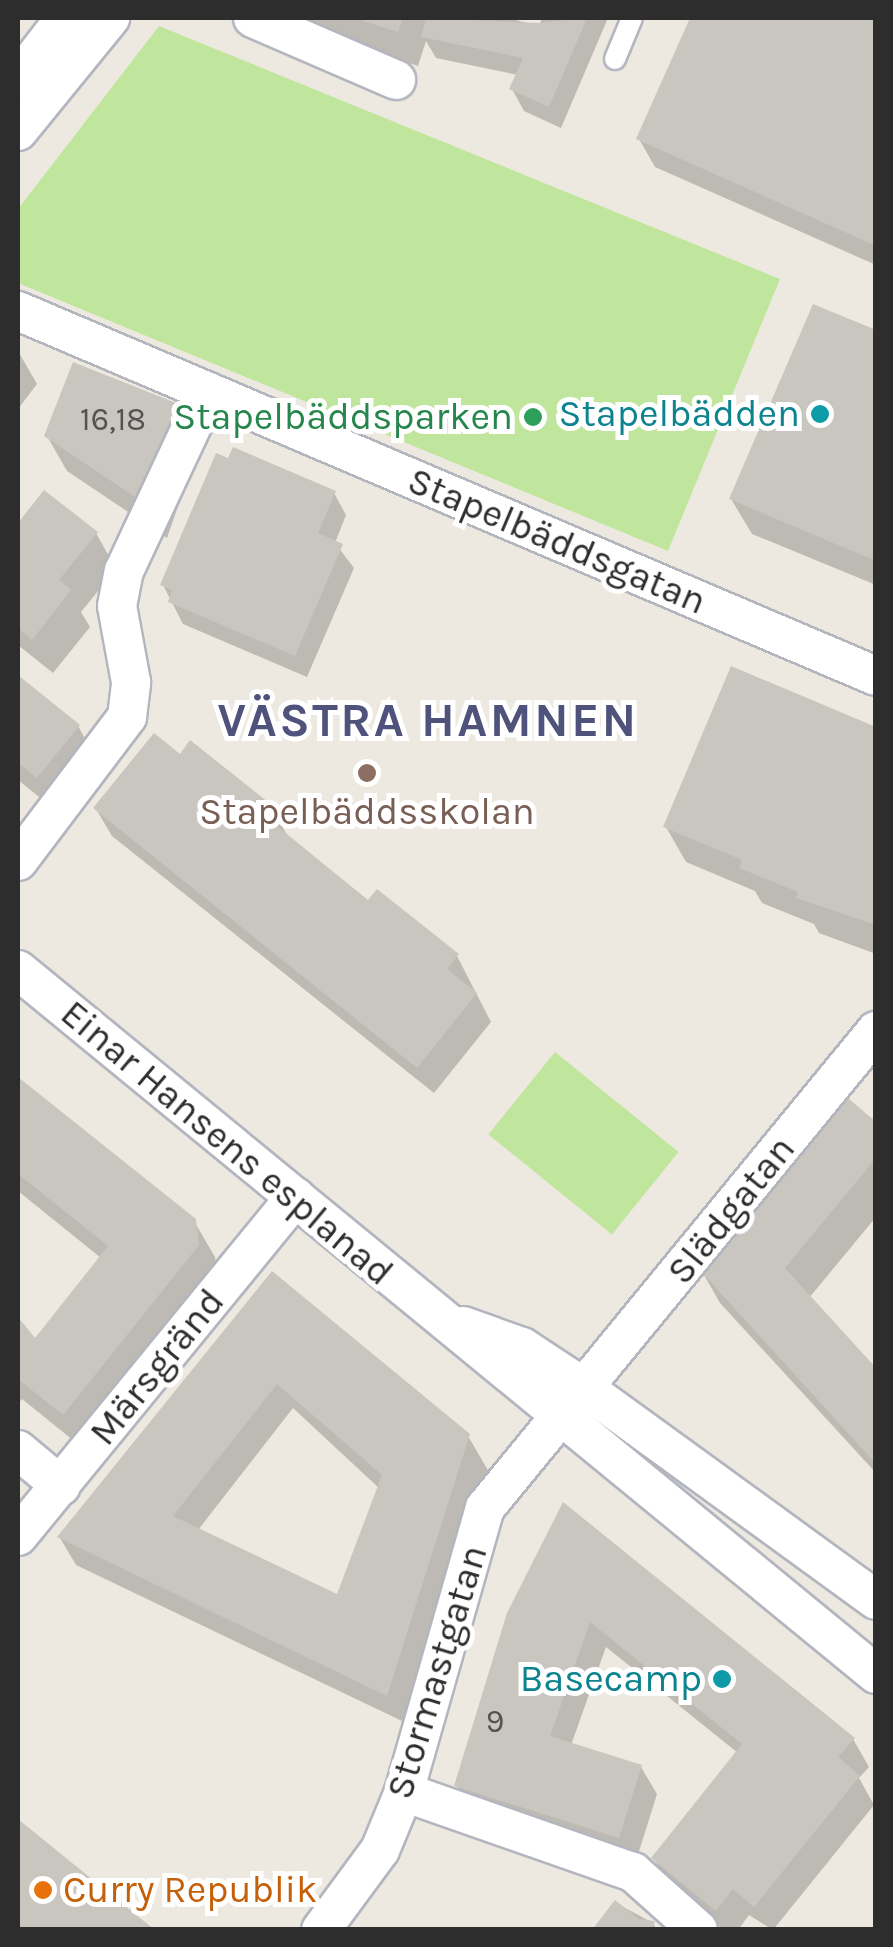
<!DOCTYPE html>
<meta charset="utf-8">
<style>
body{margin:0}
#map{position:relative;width:893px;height:1947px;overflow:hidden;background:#ede9e0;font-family:Karla,sans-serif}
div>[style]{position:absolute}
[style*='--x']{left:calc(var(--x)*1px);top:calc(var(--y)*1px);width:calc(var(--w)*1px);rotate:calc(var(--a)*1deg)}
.pitch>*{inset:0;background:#c0e69d;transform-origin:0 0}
.shadow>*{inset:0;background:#0003}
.building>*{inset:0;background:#c9c5bf}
.roads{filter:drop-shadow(2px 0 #b3b5bf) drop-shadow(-2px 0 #b3b5bf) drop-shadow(0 2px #b3b5bf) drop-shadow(0 -2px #b3b5bf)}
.service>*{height:20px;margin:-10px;padding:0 10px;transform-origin:10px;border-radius:10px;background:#fff}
.minor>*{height:38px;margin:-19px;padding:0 19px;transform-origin:19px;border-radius:19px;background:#fff}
.dots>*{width:28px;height:28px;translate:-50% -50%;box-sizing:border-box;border:5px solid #fff;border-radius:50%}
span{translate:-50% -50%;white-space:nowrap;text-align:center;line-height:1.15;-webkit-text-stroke:10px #fff;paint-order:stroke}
.number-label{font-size:32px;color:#545352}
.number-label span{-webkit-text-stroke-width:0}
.culture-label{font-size:38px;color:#0d838f}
.right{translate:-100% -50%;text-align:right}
.leisure-label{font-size:38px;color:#27864d}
.street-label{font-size:38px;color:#2d2d2d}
.education-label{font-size:38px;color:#785e54}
.food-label{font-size:38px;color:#c56008}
.left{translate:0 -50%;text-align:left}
.district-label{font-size:48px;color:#4f537b;font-weight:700;letter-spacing:2.5px}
.frame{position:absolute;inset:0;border:20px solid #2d2d2d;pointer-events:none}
</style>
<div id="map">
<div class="pitch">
<i style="clip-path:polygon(159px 26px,780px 279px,668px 551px,18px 283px,18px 209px)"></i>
<i style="left:555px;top:1052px;width:159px;height:106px;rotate:39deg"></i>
</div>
<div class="shadow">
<i style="clip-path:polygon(280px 18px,508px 18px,539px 26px,542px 18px,608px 18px,561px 128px,524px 111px,512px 89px,518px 75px,436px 58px,426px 41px,418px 66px)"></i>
<i style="clip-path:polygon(693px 18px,876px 18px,876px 265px,655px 167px,639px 139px)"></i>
<i style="clip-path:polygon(876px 333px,876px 585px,752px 534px,731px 499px)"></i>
<i style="clip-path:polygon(18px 351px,37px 384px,18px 409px)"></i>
<i style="clip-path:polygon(47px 436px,200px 443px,167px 538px,67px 471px)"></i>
<i style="clip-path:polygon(45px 493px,96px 533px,116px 569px,81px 612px,90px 627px,53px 673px,18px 645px,18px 527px)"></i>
<i style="clip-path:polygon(334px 493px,346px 515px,335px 543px,354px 568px,307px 677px,183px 624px,163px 585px)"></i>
<i style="clip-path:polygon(18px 678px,78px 726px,98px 762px,58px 812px,18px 780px)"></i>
<i style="clip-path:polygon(876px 729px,876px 954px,819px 933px,814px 924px,762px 903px,755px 891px,686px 862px,666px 827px)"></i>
<i style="clip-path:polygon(180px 757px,271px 807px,287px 835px,369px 903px,457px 956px,491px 1022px,434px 1093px,112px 836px,96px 809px)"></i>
<i style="clip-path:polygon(18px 1081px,194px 1221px,215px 1257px,218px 1282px,84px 1449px,22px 1399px,18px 1404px,18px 1321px,35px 1341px,101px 1258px,18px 1191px)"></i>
<i style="clip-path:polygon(876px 1125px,876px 1217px,809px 1298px,876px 1371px,876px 1473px,720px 1303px,700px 1268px)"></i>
<i style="clip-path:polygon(evenodd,272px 1274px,468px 1436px,489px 1472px,402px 1721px,76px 1565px,60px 1538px,272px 1274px,293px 1408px,380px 1489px,338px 1597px,198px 1530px,293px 1408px)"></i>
<i style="clip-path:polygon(564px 1505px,853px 1739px,869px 1767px,859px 1778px,874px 1805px,773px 1930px,749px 1915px,738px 1930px,724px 1930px,670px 1886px,654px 1859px,738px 1753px,606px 1647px,571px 1745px,641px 1767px,657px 1794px,635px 1864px,472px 1813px,457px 1786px)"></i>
<i style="clip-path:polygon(18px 1822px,152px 1930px,18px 1930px)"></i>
<i style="clip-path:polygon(616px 1903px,653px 1923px,657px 1930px,595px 1930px)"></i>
</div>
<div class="building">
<i style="clip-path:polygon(354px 18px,403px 18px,398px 32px)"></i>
<i style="clip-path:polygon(426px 18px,537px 23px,587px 18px,549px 107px,509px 89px,523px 58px,421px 37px)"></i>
<i style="clip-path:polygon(690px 18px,876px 18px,876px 246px,636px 139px)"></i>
<i style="clip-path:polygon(813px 304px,876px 330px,876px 561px,729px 499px)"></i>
<i style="clip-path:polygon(73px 362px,181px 405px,147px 505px,44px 436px)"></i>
<i style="clip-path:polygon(233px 447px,336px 491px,318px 533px,343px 544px,295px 656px,168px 602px,172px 590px,160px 585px,216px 453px,228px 458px)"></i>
<i style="clip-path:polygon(44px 490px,98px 532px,59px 580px,71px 590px,32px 640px,18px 628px,18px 523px)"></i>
<i style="clip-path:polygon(731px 666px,876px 727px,876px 925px,796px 898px,798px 892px,739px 868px,742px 860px,663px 827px)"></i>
<i style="clip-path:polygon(18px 675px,80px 725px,37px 778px,18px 763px)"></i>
<i style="clip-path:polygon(154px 733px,180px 754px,190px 740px,273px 806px,265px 816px,315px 857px,368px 900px,377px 889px,459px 954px,447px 969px,477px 993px,417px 1068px,93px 808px)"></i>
<i style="clip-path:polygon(18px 1077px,196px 1219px,199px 1245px,63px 1415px,18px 1379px,18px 1317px,35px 1338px,108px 1246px,18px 1174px)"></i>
<i style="clip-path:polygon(842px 1093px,876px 1122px,876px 1158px,785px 1268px,876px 1368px,876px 1464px,697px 1267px)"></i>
<i style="clip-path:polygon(evenodd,272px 1271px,470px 1434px,387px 1696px,57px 1537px,272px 1271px,277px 1384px,382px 1475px,337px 1594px,173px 1516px,277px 1384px)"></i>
<i style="clip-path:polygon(563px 1502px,855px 1738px,838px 1757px,860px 1776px,754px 1907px,733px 1889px,716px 1911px,651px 1858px,742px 1744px,590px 1622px,550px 1736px,642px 1765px,619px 1838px,454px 1786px,507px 1613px)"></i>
<i style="clip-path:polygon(18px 1819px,82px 1871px,155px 1930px,18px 1930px)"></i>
<i style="clip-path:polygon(615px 1900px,639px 1919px,655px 1921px,652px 1930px,592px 1930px)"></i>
</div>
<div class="roads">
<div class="service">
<i style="--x:615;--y:59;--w:44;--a:-67.5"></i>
</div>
<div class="minor">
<i style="--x:253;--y:18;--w:156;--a:23.4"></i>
<i style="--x:18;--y:79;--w:77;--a:-52.4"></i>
<i style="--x:18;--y:131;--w:146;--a:-50.8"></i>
<i style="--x:18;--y:311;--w:932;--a:23.05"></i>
<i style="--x:18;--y:861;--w:181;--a:-52.9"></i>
<i style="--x:127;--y:717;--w:35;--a:-83"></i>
<i style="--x:131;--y:682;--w:77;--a:-100.4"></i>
<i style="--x:117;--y:606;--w:36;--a:-79"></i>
<i style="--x:124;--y:571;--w:198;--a:-64.9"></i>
<i style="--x:18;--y:970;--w:1110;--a:39.37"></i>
<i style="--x:463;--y:1326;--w:63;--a:19.6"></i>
<i style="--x:522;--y:1347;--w:73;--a:33.3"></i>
<i style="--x:583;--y:1387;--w:362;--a:36"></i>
<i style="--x:18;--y:1450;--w:56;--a:39.9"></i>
<i style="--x:18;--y:1536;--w:438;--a:-50.7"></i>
<i style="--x:404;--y:1792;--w:243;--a:19.3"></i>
<i style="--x:633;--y:1872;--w:87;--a:41.7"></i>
<i style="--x:321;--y:1930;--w:99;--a:-53.6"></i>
<i style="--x:380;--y:1850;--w:63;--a:-67.5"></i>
<i style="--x:404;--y:1792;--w:295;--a:-74.1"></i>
<i style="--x:485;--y:1508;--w:617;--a:-50.66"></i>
</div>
</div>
<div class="dots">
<i style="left:820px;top:414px;background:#0f9aa8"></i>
<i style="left:533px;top:417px;background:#2e9e5b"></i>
<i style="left:367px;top:773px;background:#8d6e63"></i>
<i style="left:722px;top:1679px;background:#0f9aa8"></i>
<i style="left:43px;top:1890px;background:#e8710a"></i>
</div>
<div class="number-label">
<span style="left:113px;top:420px">16,18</span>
<span style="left:495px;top:1722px">9</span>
</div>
<div class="culture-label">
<span class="right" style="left:800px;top:414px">Stapelbädden</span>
<span class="right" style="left:702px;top:1679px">Basecamp</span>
</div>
<div class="leisure-label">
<span class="right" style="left:513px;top:417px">Stapelbäddsparken</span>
</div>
<div class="street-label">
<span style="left:557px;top:541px;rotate:23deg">Stapelbäddsgatan</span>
<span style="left:227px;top:1143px;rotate:40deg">Einar Hansens esplanad</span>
<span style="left:731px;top:1210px;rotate:-51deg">Slädgatan</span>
<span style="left:157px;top:1367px;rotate:-51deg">Märsgränd</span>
<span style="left:437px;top:1672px;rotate:-73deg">Stormastgatan</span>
</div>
<div class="education-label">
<span style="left:367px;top:812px">Stapelbäddsskolan</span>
</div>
<div class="food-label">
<span class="left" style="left:63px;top:1890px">Curry Republik</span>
</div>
<div class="district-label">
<span style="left:428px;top:721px">VÄSTRA HAMNEN</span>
</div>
<div class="frame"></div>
</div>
